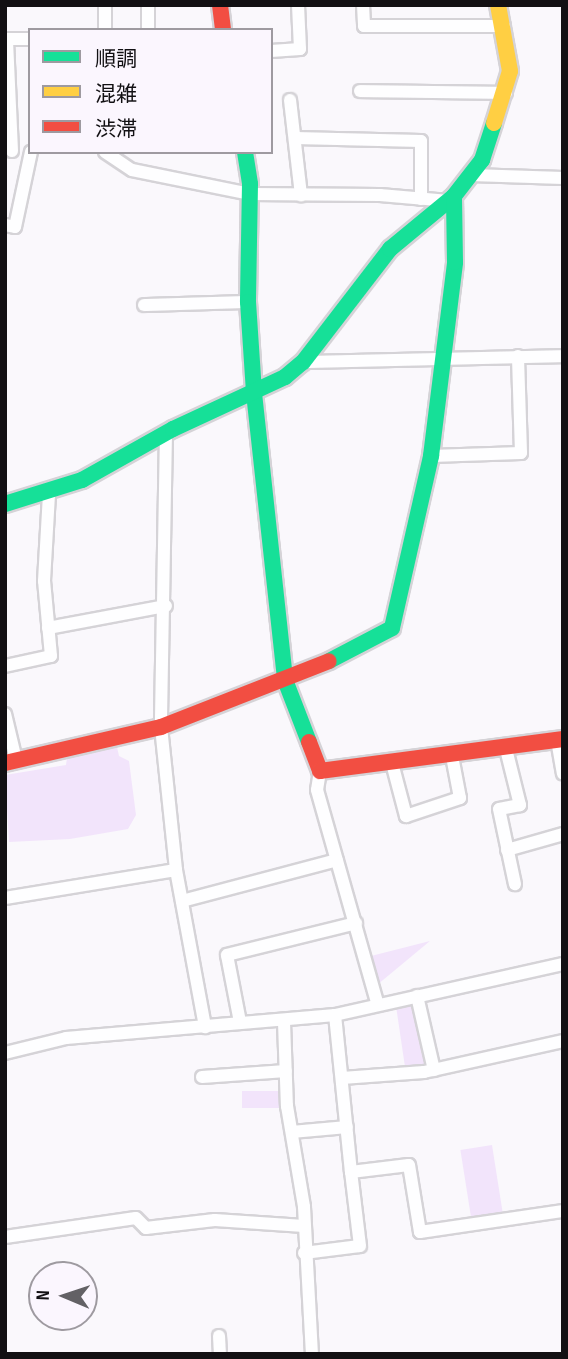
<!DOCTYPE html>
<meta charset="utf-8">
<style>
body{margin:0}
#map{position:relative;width:568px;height:1359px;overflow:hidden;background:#faf8fc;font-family:"Sofia Sans Condensed","Noto Sans JP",sans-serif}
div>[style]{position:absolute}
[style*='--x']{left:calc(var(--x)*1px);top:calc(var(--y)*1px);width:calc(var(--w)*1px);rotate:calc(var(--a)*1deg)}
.green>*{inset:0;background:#f2e4fb;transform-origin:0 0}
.roads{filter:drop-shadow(2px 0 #d5d3d7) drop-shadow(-2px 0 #d5d3d7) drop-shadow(0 2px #d5d3d7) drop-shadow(0 -2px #d5d3d7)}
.street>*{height:12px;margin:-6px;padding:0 6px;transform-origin:6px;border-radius:6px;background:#fefeff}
.fast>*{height:16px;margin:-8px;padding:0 8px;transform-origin:8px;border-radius:8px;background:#16e098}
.slow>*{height:16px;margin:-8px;padding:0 8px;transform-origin:8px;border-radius:8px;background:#ffcf43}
.jam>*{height:16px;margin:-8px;padding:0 8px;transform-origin:8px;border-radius:8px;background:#f24e42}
span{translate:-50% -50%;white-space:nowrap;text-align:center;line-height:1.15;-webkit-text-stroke:5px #fbf6fe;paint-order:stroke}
.frame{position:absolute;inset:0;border:7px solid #121013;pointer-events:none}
.legend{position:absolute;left:28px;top:28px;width:245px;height:126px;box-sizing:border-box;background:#fbf6fe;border:2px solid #9e9aa0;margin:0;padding:9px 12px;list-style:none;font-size:21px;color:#121013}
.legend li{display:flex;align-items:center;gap:14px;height:35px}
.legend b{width:35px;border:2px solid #9e9aa0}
.north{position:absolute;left:28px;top:1261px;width:70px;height:70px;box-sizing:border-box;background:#fbf6fe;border:2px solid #9e9aa0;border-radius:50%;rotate:272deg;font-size:19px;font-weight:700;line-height:28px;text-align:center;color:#121013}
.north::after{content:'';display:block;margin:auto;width:24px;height:32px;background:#636165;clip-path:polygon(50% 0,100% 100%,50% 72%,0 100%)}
</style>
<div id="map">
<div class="green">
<i style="clip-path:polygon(117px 747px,119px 756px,129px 761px,136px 815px,128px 829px,70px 839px,9px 842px,5px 775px,66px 765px,67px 758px)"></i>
<i style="clip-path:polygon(430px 941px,377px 985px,371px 956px)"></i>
<i style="clip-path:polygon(412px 1003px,428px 1063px,423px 1067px,405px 1067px,396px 1006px)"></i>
<i style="left:284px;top:1091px;width:17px;height:42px;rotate:90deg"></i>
<i style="left:492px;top:1145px;width:70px;height:32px;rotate:81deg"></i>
</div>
<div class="roads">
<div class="street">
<i style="--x:105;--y:5;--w:25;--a:90"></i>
<i style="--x:148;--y:5;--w:25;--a:90"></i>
<i style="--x:363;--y:5;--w:21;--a:87"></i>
<i style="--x:364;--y:26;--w:140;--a:0"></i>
<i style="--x:271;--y:51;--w:29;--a:-4"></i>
<i style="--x:300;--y:49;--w:44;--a:-92.6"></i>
<i style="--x:360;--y:91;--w:146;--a:0.8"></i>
<i style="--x:290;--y:100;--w:96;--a:83.4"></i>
<i style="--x:295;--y:138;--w:126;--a:1.4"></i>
<i style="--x:421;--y:141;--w:58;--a:90"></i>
<i style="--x:12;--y:151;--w:112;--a:-92.6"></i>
<i style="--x:7;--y:39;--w:23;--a:0"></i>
<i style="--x:105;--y:152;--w:32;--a:34"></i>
<i style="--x:132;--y:170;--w:120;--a:11.5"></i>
<i style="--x:250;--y:194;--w:130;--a:0.4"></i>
<i style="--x:380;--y:195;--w:69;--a:5"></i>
<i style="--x:471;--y:175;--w:92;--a:1.9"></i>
<i style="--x:5;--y:225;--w:10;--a:11"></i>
<i style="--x:15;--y:227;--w:77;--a:-78"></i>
<i style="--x:144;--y:305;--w:104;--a:-1.7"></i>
<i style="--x:303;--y:362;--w:260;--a:-1.3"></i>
<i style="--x:166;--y:432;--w:295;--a:91"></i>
<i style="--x:161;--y:727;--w:144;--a:84"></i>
<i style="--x:176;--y:870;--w:160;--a:79.5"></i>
<i style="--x:431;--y:456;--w:90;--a:-1.9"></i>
<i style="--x:521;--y:453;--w:97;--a:-91.8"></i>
<i style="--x:48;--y:628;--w:120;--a:-10.6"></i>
<i style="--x:5;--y:666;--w:47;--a:-12.3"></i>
<i style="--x:51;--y:656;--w:75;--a:-95.3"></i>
<i style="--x:44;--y:581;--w:88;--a:-86.7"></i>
<i style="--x:5;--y:714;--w:47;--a:76.6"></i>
<i style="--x:557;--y:740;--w:34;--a:80"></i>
<i style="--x:506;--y:749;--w:58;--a:76"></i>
<i style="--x:520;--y:805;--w:21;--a:169"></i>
<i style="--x:499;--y:809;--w:77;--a:78"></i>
<i style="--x:392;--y:763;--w:55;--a:75.2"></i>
<i style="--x:406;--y:816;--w:57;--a:-18.4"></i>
<i style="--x:460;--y:798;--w:43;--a:-100.8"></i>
<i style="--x:320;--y:771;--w:19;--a:99"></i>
<i style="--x:317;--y:790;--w:223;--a:74.2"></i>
<i style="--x:507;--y:850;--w:58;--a:-15.9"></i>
<i style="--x:5;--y:898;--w:173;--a:-9.3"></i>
<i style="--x:182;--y:901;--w:160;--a:-14.8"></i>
<i style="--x:417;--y:996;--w:76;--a:77.1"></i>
<i style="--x:335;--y:1015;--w:158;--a:84.2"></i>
<i style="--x:351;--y:1172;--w:58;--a:-6.9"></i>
<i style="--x:409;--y:1165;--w:68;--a:80.7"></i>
<i style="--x:420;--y:1232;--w:145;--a:-8.4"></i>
<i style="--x:240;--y:1022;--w:68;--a:-101"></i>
<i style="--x:227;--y:955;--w:133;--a:-13.9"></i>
<i style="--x:284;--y:1022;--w:84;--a:88"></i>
<i style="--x:287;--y:1106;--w:102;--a:80.4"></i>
<i style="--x:304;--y:1207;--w:147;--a:86.9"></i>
<i style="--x:5;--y:1053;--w:63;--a:-13.8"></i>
<i style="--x:66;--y:1038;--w:270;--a:-4.9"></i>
<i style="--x:335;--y:1015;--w:234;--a:-12.6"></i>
<i style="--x:202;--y:1077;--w:84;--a:-4.1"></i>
<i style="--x:342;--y:1078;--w:82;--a:-4.2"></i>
<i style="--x:424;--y:1072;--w:142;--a:-12.6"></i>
<i style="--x:292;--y:1132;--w:55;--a:-5.2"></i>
<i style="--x:5;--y:1237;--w:132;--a:-8.3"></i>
<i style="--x:136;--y:1218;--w:14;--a:45"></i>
<i style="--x:146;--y:1228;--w:69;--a:-6.6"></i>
<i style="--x:215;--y:1220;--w:89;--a:3.9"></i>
<i style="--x:304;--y:1253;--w:56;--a:-7.1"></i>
<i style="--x:360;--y:1246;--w:75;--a:-96.9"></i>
<i style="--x:219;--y:1336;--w:18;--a:87"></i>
</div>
<div class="fast">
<i style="--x:245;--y:152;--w:32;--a:81"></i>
<i style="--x:250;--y:184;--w:118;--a:91"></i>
<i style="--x:248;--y:302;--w:91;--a:86.2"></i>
<i style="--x:254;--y:393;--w:289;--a:83.8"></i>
<i style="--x:285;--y:680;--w:66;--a:68.8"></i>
<i style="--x:5;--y:504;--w:81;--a:-17.3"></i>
<i style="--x:82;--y:480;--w:104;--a:-29.3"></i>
<i style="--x:173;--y:429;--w:123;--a:-24.9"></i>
<i style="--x:285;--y:377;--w:23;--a:-40"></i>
<i style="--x:303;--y:362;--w:143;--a:-52.4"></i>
<i style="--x:390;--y:249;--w:83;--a:-39.6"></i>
<i style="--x:454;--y:196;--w:46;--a:-52.1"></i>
<i style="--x:482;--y:160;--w:39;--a:-72"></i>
<i style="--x:329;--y:661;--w:71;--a:-27.6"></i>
<i style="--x:392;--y:628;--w:176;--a:-77.2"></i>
<i style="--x:431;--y:456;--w:195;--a:-82.9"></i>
<i style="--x:455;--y:262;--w:66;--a:-90.9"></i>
</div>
<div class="slow">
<i style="--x:494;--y:123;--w:54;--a:-72.9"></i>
<i style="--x:510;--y:71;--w:67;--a:-100.3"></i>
</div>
<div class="jam">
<i style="--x:220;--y:5;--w:25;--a:83"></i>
<i style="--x:309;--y:742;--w:31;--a:69"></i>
<i style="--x:320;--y:771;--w:245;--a:-7.5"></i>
<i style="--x:5;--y:763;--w:160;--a:-13"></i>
<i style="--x:161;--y:727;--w:180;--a:-21.4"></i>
</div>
</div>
<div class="frame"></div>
<ul class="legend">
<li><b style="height:9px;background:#16e098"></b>順調</li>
<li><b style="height:9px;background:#ffcf43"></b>混雑</li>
<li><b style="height:9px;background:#f24e42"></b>渋滞</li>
</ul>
<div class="north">N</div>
</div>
